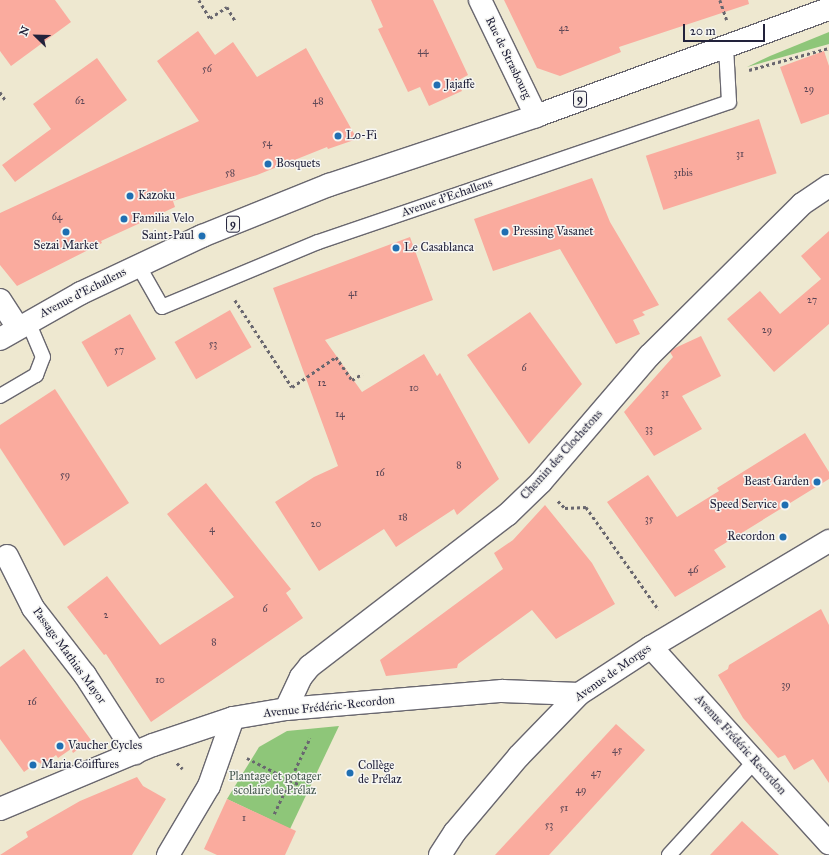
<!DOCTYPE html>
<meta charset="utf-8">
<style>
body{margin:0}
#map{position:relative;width:829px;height:855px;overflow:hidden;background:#eee8d0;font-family:"IM FELL Great Primer",serif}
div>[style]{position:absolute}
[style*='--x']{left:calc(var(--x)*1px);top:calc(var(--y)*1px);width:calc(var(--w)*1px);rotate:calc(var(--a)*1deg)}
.green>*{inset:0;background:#8ec679}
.building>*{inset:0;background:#faab9e;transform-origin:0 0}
.path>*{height:2.5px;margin-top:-1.25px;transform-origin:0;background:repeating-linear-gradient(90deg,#69676f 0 3px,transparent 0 6px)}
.roads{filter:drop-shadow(1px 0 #69676f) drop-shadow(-1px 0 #69676f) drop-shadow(0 1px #69676f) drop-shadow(0 -1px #69676f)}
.service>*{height:14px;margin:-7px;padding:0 7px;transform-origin:7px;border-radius:7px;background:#fff}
.minor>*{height:22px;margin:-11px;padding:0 11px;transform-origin:11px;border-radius:11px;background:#fff}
.tertiary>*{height:22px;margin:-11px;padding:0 11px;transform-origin:11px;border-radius:11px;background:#fff}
.secondary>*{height:22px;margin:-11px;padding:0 11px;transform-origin:11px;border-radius:11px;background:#fff}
.primary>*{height:22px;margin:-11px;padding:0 11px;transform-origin:11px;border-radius:11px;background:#fff}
.dots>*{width:11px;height:11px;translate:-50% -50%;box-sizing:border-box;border:2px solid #f6f6f2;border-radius:50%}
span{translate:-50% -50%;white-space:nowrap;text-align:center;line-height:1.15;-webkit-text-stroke:3px #f6f6f2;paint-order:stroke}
.number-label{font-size:10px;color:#584454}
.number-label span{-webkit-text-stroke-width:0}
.shield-label span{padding:1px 3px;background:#f6f6f2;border:1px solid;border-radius:3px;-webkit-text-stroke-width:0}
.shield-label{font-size:11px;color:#22223b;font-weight:700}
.street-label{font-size:12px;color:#22223b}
.poi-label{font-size:12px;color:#22223b}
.left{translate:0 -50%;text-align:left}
.right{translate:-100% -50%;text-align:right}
.park-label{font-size:12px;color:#485b51}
.north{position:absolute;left:16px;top:16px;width:40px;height:40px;-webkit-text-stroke:3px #f6f6f2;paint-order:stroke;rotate:293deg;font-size:11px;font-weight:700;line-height:16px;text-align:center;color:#22223b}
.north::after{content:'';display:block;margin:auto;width:14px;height:18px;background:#22223b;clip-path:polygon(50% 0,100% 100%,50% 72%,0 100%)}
.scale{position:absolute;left:683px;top:24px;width:82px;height:18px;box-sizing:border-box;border:2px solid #22223b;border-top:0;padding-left:5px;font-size:12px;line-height:14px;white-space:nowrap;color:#22223b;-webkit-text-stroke:3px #f6f6f2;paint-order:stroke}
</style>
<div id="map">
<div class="green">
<i style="clip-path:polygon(829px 32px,829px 44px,747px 67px,770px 56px)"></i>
<i style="clip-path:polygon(339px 726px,290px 829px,227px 799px,259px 747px,287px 731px)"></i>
</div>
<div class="building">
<i style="clip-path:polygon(0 0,55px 0,71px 22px,11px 66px,0 51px)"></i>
<i style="clip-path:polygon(371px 0,433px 0,468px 75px,457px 81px,462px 91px,429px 106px,420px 87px,408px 92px,378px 29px,383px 27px)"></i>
<i style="clip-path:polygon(504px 0,748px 0,749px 4px,619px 47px,621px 52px,560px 76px,537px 68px)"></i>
<i style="clip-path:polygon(198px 31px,215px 55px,233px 42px,257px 77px,306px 48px,357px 139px,328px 149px,327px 147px,257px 175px,173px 201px,175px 207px,101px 241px,102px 243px,17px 286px,0 265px,0 213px,199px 121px,157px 61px)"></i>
<i style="clip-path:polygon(824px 51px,829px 66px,829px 114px,801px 124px,780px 67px)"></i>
<i style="clip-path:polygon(97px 58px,127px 100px,15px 182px,2px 165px,51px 129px,33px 104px)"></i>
<i style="left:759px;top:119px;width:57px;height:119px;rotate:72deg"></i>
<i style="clip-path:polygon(592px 178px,610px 222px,659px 305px,642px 312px,645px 315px,633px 320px,640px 334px,616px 344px,560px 249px,493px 271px,474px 219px)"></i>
<i style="clip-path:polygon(829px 231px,829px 324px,774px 372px,727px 319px,760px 291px,780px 314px,821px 279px,801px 256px)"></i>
<i style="clip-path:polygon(410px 237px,433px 300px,325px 340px,362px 392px,424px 354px,437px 376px,440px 373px,499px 479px,457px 515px,454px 509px,396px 547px,384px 529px,319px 571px,275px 502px,314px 477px,338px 466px,273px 288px)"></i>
<i style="left:230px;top:310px;width:43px;height:64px;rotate:60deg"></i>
<i style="clip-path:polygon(530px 312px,582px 384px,529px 444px,467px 355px)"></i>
<i style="left:130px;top:314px;width:52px;height:56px;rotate:60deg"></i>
<i style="clip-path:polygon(701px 336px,721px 376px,682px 396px,702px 429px,654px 456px,624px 412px,673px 357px,670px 352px,675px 348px)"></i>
<i style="clip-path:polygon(55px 389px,129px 503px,64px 546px,0 448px,0 425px)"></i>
<i style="clip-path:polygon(805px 433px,829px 472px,829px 479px,714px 550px,726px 567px,675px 597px,607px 502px,648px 475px,677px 517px,719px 491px,717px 488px)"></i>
<i style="clip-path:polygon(206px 483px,291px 589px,286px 593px,303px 618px,151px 722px,106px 654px,104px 655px,67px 607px,107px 576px,160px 645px,234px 597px,167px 514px)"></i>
<i style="clip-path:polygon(545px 505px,592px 563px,615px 604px,556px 639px,532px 610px,458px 664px,457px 668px,386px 676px,380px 660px,503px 569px,494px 553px,513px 540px)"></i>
<i style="clip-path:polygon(821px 609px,829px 625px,829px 783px,813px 759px,794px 770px,785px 755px,778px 758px,743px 718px,718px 675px,728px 669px,729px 665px)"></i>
<i style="clip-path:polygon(24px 649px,91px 740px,73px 753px,71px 749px,58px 758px,56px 755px,43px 765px,38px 762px,24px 772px,0 739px,0 667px)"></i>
<i style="clip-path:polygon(616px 724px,645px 750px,561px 842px,549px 855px,495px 855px)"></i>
<i style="clip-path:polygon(137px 777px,143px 786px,166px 799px,132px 855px,0 855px,28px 837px,26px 832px,80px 801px)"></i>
<i style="clip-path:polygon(227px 799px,296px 831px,285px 855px,217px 855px,204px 849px)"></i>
<i style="clip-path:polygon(742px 821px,779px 855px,710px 855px)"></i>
</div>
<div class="path">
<i style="--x:199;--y:0;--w:21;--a:59"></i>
<i style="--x:210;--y:18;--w:20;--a:-33"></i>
<i style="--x:227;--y:7;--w:17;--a:59"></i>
<i style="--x:720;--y:0;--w:21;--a:71"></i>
<i style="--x:749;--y:70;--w:83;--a:-15.4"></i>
<i style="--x:0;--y:92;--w:11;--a:56"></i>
<i style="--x:235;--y:300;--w:104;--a:56.8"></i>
<i style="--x:292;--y:387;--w:53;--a:-34.3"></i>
<i style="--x:336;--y:357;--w:28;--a:55"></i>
<i style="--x:352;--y:380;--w:12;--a:-31"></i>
<i style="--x:558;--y:501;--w:10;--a:45"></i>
<i style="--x:565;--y:508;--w:21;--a:-3"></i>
<i style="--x:586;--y:507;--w:126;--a:54.7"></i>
<i style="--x:247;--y:758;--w:62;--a:27"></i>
<i style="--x:177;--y:763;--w:8;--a:45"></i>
<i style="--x:274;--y:814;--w:84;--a:-64.7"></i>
</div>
<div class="roads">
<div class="service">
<i style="--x:138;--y:265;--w:48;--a:60.3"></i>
<i style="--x:162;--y:307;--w:169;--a:-22.6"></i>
<i style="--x:318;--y:242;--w:434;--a:-18.8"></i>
<i style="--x:729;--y:102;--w:56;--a:-93.1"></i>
<i style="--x:0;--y:396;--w:42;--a:-30.3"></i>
<i style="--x:36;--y:375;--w:19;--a:-69"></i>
<i style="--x:43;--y:357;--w:38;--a:-113"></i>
<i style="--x:669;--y:855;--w:126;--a:-47.6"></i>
</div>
<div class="minor">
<i style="--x:480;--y:0;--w:129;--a:64.2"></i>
<i style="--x:0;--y:300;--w:33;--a:57"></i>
<i style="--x:7;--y:556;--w:58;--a:63.4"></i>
<i style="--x:33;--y:608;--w:85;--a:52.2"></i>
<i style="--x:85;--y:675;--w:93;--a:57.3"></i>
<i style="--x:286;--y:709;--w:35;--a:-65"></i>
<i style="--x:301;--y:677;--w:14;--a:-51"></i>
<i style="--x:310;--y:666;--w:248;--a:-37.5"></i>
<i style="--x:507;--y:515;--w:47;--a:-44.1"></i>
<i style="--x:541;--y:482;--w:167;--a:-49.4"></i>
<i style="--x:650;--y:355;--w:214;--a:-44.8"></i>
<i style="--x:802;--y:204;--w:32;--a:-34"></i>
<i style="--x:168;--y:855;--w:80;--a:-59.3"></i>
<i style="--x:209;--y:786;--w:72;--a:-70.6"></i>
</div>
<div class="tertiary">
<i style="--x:651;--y:647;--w:265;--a:47.8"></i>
<i style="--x:0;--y:809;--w:166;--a:-22.7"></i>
<i style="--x:153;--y:745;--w:84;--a:-18.6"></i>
<i style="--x:233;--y:718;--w:54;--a:-9.6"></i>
<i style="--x:286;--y:709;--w:217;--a:-4.8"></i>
<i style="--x:502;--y:691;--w:77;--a:2.2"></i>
</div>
<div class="secondary">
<i style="--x:440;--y:855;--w:27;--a:-57"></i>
<i style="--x:455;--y:832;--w:99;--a:-49.9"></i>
<i style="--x:519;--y:756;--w:86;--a:-45.9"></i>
<i style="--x:579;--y:694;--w:86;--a:-33.1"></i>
<i style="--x:651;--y:647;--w:207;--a:-30.8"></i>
</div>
<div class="primary">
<i style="--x:0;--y:339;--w:93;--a:-29.6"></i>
<i style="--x:81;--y:293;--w:134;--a:-25.2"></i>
<i style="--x:202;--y:236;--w:137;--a:-21.9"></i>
<i style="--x:329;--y:185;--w:218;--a:-18.4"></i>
<i style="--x:536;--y:116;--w:312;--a:-20.1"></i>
</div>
</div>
<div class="dots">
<i style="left:437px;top:85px;background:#1f6fb2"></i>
<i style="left:338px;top:136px;background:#1f6fb2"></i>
<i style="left:268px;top:164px;background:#1f6fb2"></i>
<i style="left:130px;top:196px;background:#1f6fb2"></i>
<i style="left:124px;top:219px;background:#1f6fb2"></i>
<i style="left:66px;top:232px;background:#1f6fb2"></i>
<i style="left:505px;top:232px;background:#1f6fb2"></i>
<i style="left:202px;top:236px;background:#1f6fb2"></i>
<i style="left:396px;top:248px;background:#1f6fb2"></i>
<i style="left:817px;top:482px;background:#1f6fb2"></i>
<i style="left:785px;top:505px;background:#1f6fb2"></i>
<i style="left:783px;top:537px;background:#1f6fb2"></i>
<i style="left:60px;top:746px;background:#1f6fb2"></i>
<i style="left:33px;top:765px;background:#1f6fb2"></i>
<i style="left:350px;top:773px;background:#1f6fb2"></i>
</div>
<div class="number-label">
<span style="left:564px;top:29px">42</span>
<span style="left:423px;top:52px">44</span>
<span style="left:207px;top:70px">56</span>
<span style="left:809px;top:90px">29</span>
<span style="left:80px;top:102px">62</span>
<span style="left:318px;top:102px">48</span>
<span style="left:267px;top:144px">54</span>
<span style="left:740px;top:155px">31</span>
<span style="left:230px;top:174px">58</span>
<span style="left:683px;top:174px">31bis</span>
<span style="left:57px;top:218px">64</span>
<span style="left:353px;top:294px">41</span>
<span style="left:812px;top:301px">27</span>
<span style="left:767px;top:331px">29</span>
<span style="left:213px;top:345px">53</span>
<span style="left:119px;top:351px">57</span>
<span style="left:524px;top:369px">6</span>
<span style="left:322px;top:384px">12</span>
<span style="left:414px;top:389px">10</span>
<span style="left:665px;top:394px">31</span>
<span style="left:340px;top:415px">14</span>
<span style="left:649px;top:430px">33</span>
<span style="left:459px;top:466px">8</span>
<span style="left:380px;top:474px">16</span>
<span style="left:65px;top:476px">59</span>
<span style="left:403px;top:518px">18</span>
<span style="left:649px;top:520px">35</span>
<span style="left:316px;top:525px">20</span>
<span style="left:212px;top:530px">4</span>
<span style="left:693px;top:571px">46</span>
<span style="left:265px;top:610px">6</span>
<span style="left:106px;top:616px">2</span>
<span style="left:214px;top:643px">8</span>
<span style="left:160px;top:681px">10</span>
<span style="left:786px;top:686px">39</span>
<span style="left:32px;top:703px">16</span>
<span style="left:617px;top:751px">45</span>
<span style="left:596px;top:774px">47</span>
<span style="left:581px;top:791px">49</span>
<span style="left:564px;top:809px">51</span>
<span style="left:244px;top:819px">1</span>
<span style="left:549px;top:826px">53</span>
</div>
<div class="shield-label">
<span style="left:580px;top:99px">9</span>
<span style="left:233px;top:224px">9</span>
</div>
<div class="street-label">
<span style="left:508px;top:58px;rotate:64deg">Rue de Strasbourg</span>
<span style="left:447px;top:198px;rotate:-19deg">Avenue d'Echallens</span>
<span style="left:83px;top:293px;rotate:-27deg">Avenue d'Echallens</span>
<span style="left:562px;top:455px;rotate:-48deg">Chemin des Clochetons</span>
<span style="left:69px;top:656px;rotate:54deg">Passage Mathias Mayor</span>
<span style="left:613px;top:673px;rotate:-35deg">Avenue de Morges</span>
<span style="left:329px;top:707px;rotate:-6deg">Avenue Frédéric-Recordon</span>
<span style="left:740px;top:745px;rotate:48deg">Avenue Frédéric Recordon</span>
</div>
<div class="poi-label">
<span class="left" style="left:445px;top:85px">Jajaffe</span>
<span class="left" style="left:346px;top:136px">Lo-Fi</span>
<span class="left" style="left:276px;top:164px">Bosquets</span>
<span class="left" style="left:138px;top:196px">Kazoku</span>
<span class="left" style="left:132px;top:219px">Familia Velo</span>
<span class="left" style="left:513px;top:232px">Pressing Vasanet</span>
<span class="right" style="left:194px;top:236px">Saint-Paul</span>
<span style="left:66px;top:246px">Sezai Market</span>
<span class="left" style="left:404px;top:248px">Le Casablanca</span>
<span class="right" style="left:809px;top:482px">Beast Garden</span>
<span class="right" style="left:777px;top:505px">Speed Service</span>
<span class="right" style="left:775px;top:537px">Recordon</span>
<span class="left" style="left:68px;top:746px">Vaucher Cycles</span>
<span class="left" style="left:41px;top:765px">Maria Coiffures</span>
<span class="left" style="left:358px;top:773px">Collège<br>de Prélaz</span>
</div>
<div class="park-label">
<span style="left:275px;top:784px">Plantage et potager<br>scolaire de Prélaz</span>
</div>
<div class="north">N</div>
<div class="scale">20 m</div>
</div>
